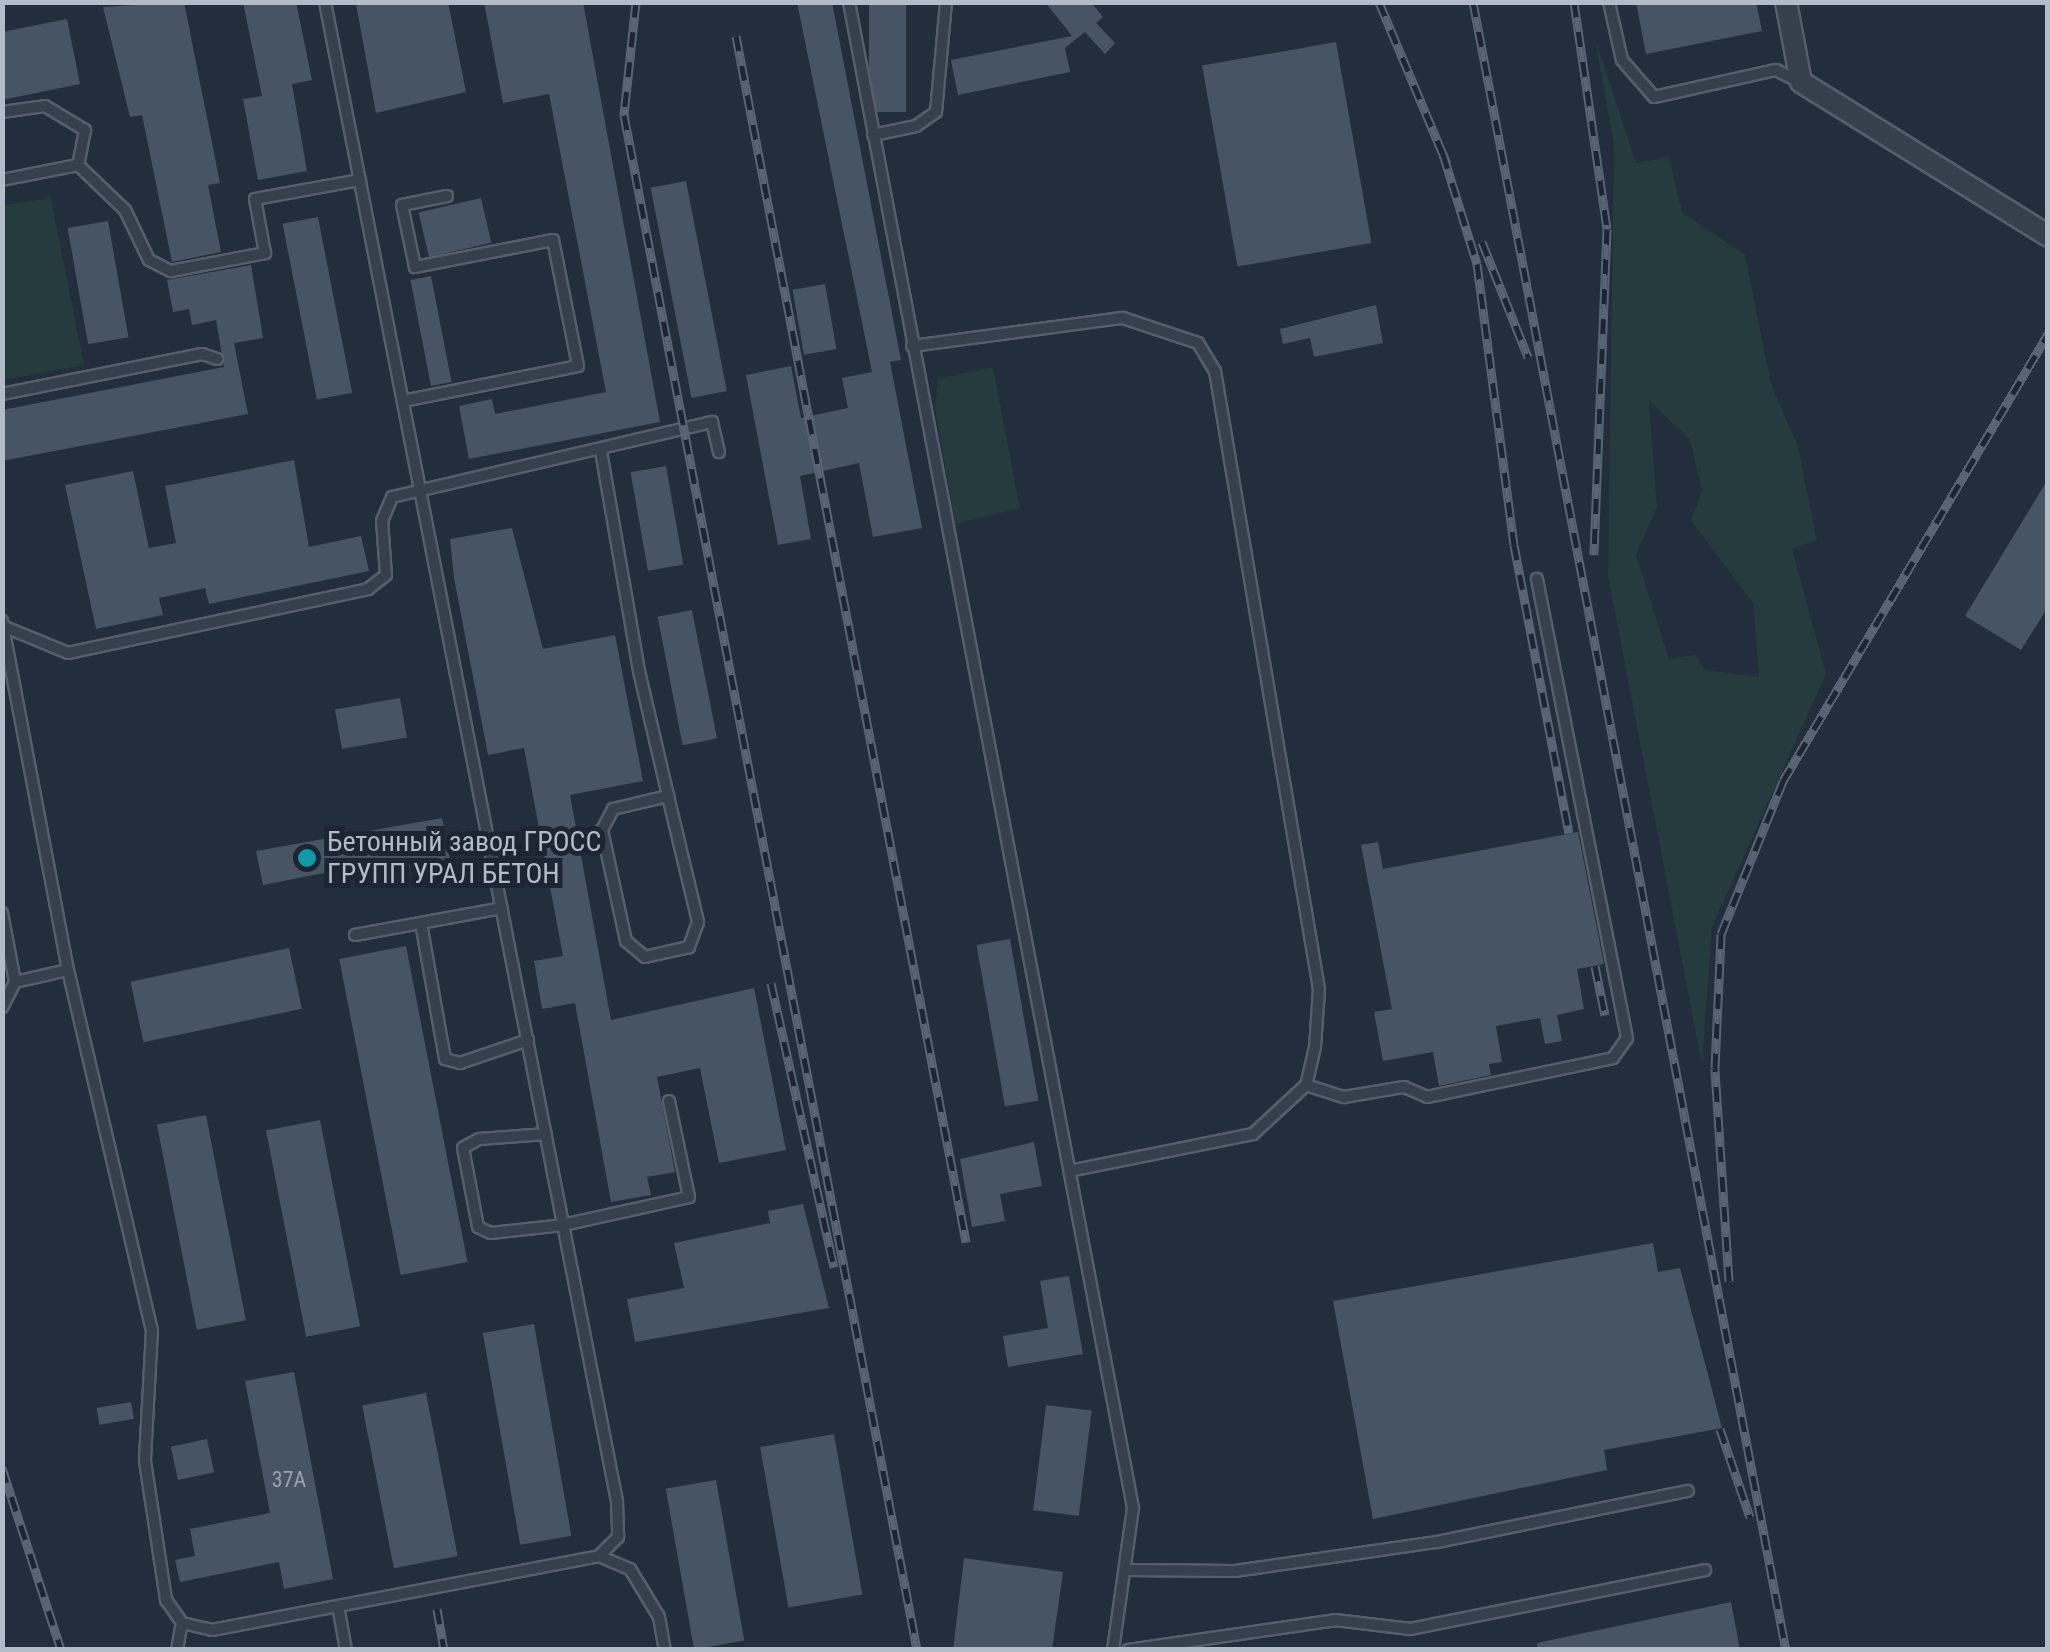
<!DOCTYPE html>
<meta charset="utf-8">
<style>
body{margin:0}
#map{position:relative;width:2050px;height:1652px;overflow:hidden;background:#232e3c;font-family:"Roboto Condensed",sans-serif}
div>[style]{position:absolute}
[style*='--x']{left:calc(var(--x)*1px);top:calc(var(--y)*1px);width:calc(var(--w)*1px);rotate:calc(var(--a)*1deg)}
.green>*{inset:0;background:#253b3d}
.building>*{inset:0;background:#465463;transform-origin:0 0}
.roads{filter:drop-shadow(2px 0 #555e6a) drop-shadow(-2px 0 #555e6a) drop-shadow(0 2px #555e6a) drop-shadow(0 -2px #555e6a)}
.lane>*{height:10px;margin:-5px;padding:0 5px;transform-origin:5px;border-radius:5px;background:#36404c}
.street>*{height:20px;margin:-10px;padding:0 10px;transform-origin:10px;border-radius:10px;background:#36404c}
.rail>*{height:9px;margin-top:-4.5px;transform-origin:0;background:repeating-linear-gradient(90deg,#1c2531 0 15px,#586473 0 30px);box-sizing:border-box;border-block:2px solid #586473}
.dots>*{width:28px;height:28px;translate:-50% -50%;box-sizing:border-box;border:5px solid #1c2531;border-radius:50%}
span{translate:-50% -50%;white-space:nowrap;text-align:center;line-height:1.15;-webkit-text-stroke:10px #1c2531;paint-order:stroke}
.number-label{font-size:22px;color:#97a1af}
.number-label span{-webkit-text-stroke-width:0}
.poi-label{font-size:28px;color:#b2bbc8}
.left{translate:0 -50%;text-align:left}
.frame{position:absolute;inset:0;border:5px solid #b2bbc8;pointer-events:none}
</style>
<div id="map">
<div class="green">
<i style="clip-path:polygon(evenodd,1595px 39px,1636px 163px,1669px 157px,1682px 212px,1745px 255px,1771px 384px,1798px 447px,1817px 540px,1792px 549px,1826px 674px,1712px 927px,1702px 1065px,1608px 576px,1614px 146px,1595px 39px,1649px 401px,1690px 440px,1702px 491px,1691px 520px,1753px 603px,1759px 677px,1705px 670px,1695px 655px,1669px 659px,1636px 555px,1657px 507px,1649px 401px)"></i>
<i style="clip-path:polygon(51px 198px,84px 365px,3px 380px,3px 205px)"></i>
<i style="clip-path:polygon(993px 367px,1020px 508px,955px 524px,935px 408px,938px 379px)"></i>
</div>
<div class="building">
<i style="clip-path:polygon(184px 2px,220px 183px,208px 185px,221px 252px,172px 262px,142px 115px,130px 117px,103px 7px)"></i>
<i style="clip-path:polygon(243px 2px,296px 2px,312px 80px,292px 84px,307px 171px,258px 180px,243px 99px,262px 96px)"></i>
<i style="clip-path:polygon(448px 2px,466px 92px,376px 113px,356px 4px)"></i>
<i style="clip-path:polygon(484px 2px,583px 2px,660px 422px,469px 459px,459px 406px,492px 399px,495px 414px,606px 392px,549px 94px,503px 103px)"></i>
<i style="clip-path:polygon(797px 2px,832px 2px,901px 360px,890px 362px,922px 528px,873px 537px,859px 463px,800px 476px,811px 539px,778px 545px,746px 375px,791px 366px,801px 418px,848px 408px,842px 378px,872px 372px)"></i>
<i style="left:869px;top:2px;width:37px;height:110px"></i>
<i style="clip-path:polygon(1045px 2px,1091px 2px,1103px 17px,1096px 23px,1115px 43px,1105px 54px,1085px 32px,1065px 48px,1070px 72px,958px 95px,951px 60px,1072px 36px)"></i>
<i style="clip-path:polygon(1636px 2px,1756px 2px,1762px 31px,1646px 54px)"></i>
<i style="clip-path:polygon(67px 19px,80px 84px,2px 100px,2px 32px)"></i>
<i style="left:1336px;top:42px;width:204px;height:136px;rotate:80deg"></i>
<i style="left:686px;top:181px;width:214px;height:36px;rotate:79deg"></i>
<i style="left:481px;top:198px;width:46px;height:64px;rotate:77deg"></i>
<i style="left:318px;top:217px;width:179px;height:36px;rotate:79deg"></i>
<i style="left:108px;top:221px;width:118px;height:41px;rotate:80deg"></i>
<i style="clip-path:polygon(251px 265px,263px 338px,234px 343px,248px 414px,2px 461px,2px 410px,224px 367px,216px 320px,192px 325px,189px 309px,173px 312px,167px 280px)"></i>
<i style="left:431px;top:276px;width:108px;height:21px;rotate:79deg"></i>
<i style="left:825px;top:284px;width:66px;height:33px;rotate:80deg"></i>
<i style="clip-path:polygon(1376px 305px,1383px 343px,1314px 357px,1310px 338px,1283px 344px,1280px 329px)"></i>
<i style="clip-path:polygon(294px 460px,309px 547px,361px 536px,369px 571px,209px 604px,205px 588px,159px 598px,163px 615px,96px 629px,65px 485px,133px 471px,149px 548px,176px 543px,165px 486px)"></i>
<i style="left:666px;top:466px;width:100px;height:36px;rotate:80deg"></i>
<i style="clip-path:polygon(2048px 479px,2048px 607px,2021px 650px,1965px 616px)"></i>
<i style="clip-path:polygon(512px 528px,543px 649px,615px 635px,643px 781px,570px 795px,611px 1020px,754px 988px,786px 1150px,719px 1163px,700px 1068px,657px 1077px,675px 1172px,647px 1177px,651px 1195px,611px 1202px,575px 1003px,542px 1009px,534px 961px,563px 956px,524px 748px,488px 755px,454px 578px,450px 539px)"></i>
<i style="left:692px;top:610px;width:131px;height:35px;rotate:79deg"></i>
<i style="left:400px;top:698px;width:40px;height:66px;rotate:80deg"></i>
<i style="clip-path:polygon(442px 818px,450px 859px,362px 878px,359px 866px,263px 885px,256px 851px)"></i>
<i style="clip-path:polygon(1578px 832px,1604px 964px,1577px 969px,1584px 1009px,1557px 1015px,1562px 1041px,1545px 1044px,1540px 1018px,1496px 1026px,1502px 1062px,1489px 1064px,1491px 1075px,1439px 1086px,1433px 1052px,1383px 1061px,1374px 1012px,1392px 1009px,1361px 845px,1378px 842px,1383px 869px)"></i>
<i style="left:1010px;top:939px;width:164px;height:34px;rotate:80deg"></i>
<i style="left:406px;top:946px;width:322px;height:68px;rotate:79deg"></i>
<i style="left:289px;top:948px;width:62px;height:162px;rotate:78deg"></i>
<i style="left:206px;top:1115px;width:209px;height:50px;rotate:79deg"></i>
<i style="left:320px;top:1120px;width:210px;height:55px;rotate:79deg"></i>
<i style="clip-path:polygon(1034px 1142px,1042px 1186px,1000px 1194px,1005px 1221px,972px 1227px,960px 1159px)"></i>
<i style="clip-path:polygon(803px 1204px,829px 1308px,635px 1342px,627px 1299px,684px 1288px,674px 1243px,770px 1223px,768px 1211px)"></i>
<i style="clip-path:polygon(1653px 1243px,1658px 1272px,1680px 1268px,1722px 1428px,1604px 1450px,1607px 1470px,1373px 1519px,1333px 1301px)"></i>
<i style="clip-path:polygon(1069px 1276px,1083px 1354px,1008px 1367px,1003px 1336px,1048px 1328px,1040px 1281px)"></i>
<i style="left:534px;top:1324px;width:215px;height:52px;rotate:80deg"></i>
<i style="clip-path:polygon(294px 1372px,333px 1579px,284px 1589px,279px 1562px,180px 1582px,175px 1560px,195px 1556px,190px 1529px,270px 1513px,245px 1381px)"></i>
<i style="left:426px;top:1393px;width:166px;height:65px;rotate:79deg"></i>
<i style="left:131px;top:1402px;width:17px;height:35px;rotate:80deg"></i>
<i style="left:1046px;top:1405px;width:46px;height:106px;rotate:7deg"></i>
<i style="left:834px;top:1434px;width:163px;height:75px;rotate:80deg"></i>
<i style="left:207px;top:1439px;width:34px;height:37px;rotate:78deg"></i>
<i style="left:716px;top:1480px;width:163px;height:51px;rotate:80deg"></i>
<i style="clip-path:polygon(964px 1558px,1063px 1572px,1052px 1650px,953px 1650px)"></i>
<i style="clip-path:polygon(1731px 1602px,1740px 1650px,1537px 1650px,1537px 1643px)"></i>
</div>
<div class="roads">
<div class="lane">
<i style="--x:325;--y:2;--w:1528;--a:78.98"></i>
<i style="--x:617;--y:1502;--w:35;--a:88"></i>
<i style="--x:618;--y:1537;--w:27;--a:135"></i>
<i style="--x:849;--y:2;--w:1533;--a:79.32"></i>
<i style="--x:1133;--y:1508;--w:143;--a:98"></i>
<i style="--x:1609;--y:2;--w:59;--a:77.4"></i>
<i style="--x:1622;--y:60;--w:49;--a:49.1"></i>
<i style="--x:1654;--y:97;--w:125;--a:-12.5"></i>
<i style="--x:1776;--y:70;--w:27;--a:27"></i>
<i style="--x:2;--y:112;--w:43;--a:-7.9"></i>
<i style="--x:45;--y:106;--w:47;--a:31"></i>
<i style="--x:85;--y:130;--w:36;--a:101"></i>
<i style="--x:78;--y:165;--w:77;--a:168.8"></i>
<i style="--x:873;--y:135;--w:44;--a:-11.8"></i>
<i style="--x:916;--y:126;--w:24;--a:-35"></i>
<i style="--x:936;--y:112;--w:110;--a:-84.8"></i>
<i style="--x:78;--y:165;--w:65;--a:43.8"></i>
<i style="--x:125;--y:210;--w:55;--a:64.4"></i>
<i style="--x:149;--y:260;--w:25;--a:27"></i>
<i style="--x:171;--y:271;--w:96;--a:-10.8"></i>
<i style="--x:265;--y:253;--w:55;--a:-100.5"></i>
<i style="--x:255;--y:199;--w:107;--a:-10.3"></i>
<i style="--x:912;--y:346;--w:213;--a:-7.6"></i>
<i style="--x:1123;--y:318;--w:79;--a:18.4"></i>
<i style="--x:1198;--y:343;--w:33;--a:59"></i>
<i style="--x:1215;--y:371;--w:627;--a:80.45"></i>
<i style="--x:1319;--y:989;--w:58;--a:93.9"></i>
<i style="--x:1315;--y:1047;--w:39;--a:103"></i>
<i style="--x:1306;--y:1085;--w:72;--a:137.2"></i>
<i style="--x:1253;--y:1134;--w:187;--a:168.6"></i>
<i style="--x:2;--y:394;--w:204;--a:-11.3"></i>
<i style="--x:202;--y:354;--w:16;--a:18"></i>
<i style="--x:403;--y:401;--w:178;--a:-11.3"></i>
<i style="--x:578;--y:366;--w:128;--a:-101.2"></i>
<i style="--x:553;--y:240;--w:141;--a:168.9"></i>
<i style="--x:415;--y:267;--w:63;--a:-101.8"></i>
<i style="--x:402;--y:205;--w:46;--a:-11.3"></i>
<i style="--x:601;--y:451;--w:223;--a:80.2"></i>
<i style="--x:639;--y:671;--w:128;--a:76.9"></i>
<i style="--x:668;--y:796;--w:130;--a:76.6"></i>
<i style="--x:698;--y:922;--w:27;--a:110"></i>
<i style="--x:689;--y:947;--w:45;--a:167.2"></i>
<i style="--x:645;--y:957;--w:25;--a:-140"></i>
<i style="--x:626;--y:941;--w:114;--a:-102.2"></i>
<i style="--x:602;--y:830;--w:24;--a:-62"></i>
<i style="--x:613;--y:809;--w:57;--a:-13.3"></i>
<i style="--x:2;--y:621;--w:355;--a:79.3"></i>
<i style="--x:68;--y:970;--w:370;--a:76.9"></i>
<i style="--x:152;--y:1330;--w:131;--a:93.1"></i>
<i style="--x:145;--y:1461;--w:141;--a:81.4"></i>
<i style="--x:166;--y:1600;--w:28;--a:55"></i>
<i style="--x:182;--y:1623;--w:31;--a:13"></i>
<i style="--x:212;--y:1630;--w:394;--a:-10.8"></i>
<i style="--x:599;--y:1556;--w:34;--a:23"></i>
<i style="--x:630;--y:1569;--w:56;--a:58.9"></i>
<i style="--x:659;--y:1617;--w:34;--a:80"></i>
<i style="--x:5;--y:627;--w:68;--a:22.4"></i>
<i style="--x:68;--y:653;--w:307;--a:-12"></i>
<i style="--x:368;--y:589;--w:23;--a:-38"></i>
<i style="--x:386;--y:575;--w:54;--a:-94.2"></i>
<i style="--x:382;--y:521;--w:26;--a:-67"></i>
<i style="--x:392;--y:497;--w:329;--a:-13.2"></i>
<i style="--x:712;--y:422;--w:31;--a:77"></i>
<i style="--x:2;--y:913;--w:70;--a:79.3"></i>
<i style="--x:15;--y:982;--w:28;--a:117"></i>
<i style="--x:421;--y:923;--w:138;--a:80"></i>
<i style="--x:445;--y:1059;--w:16;--a:15"></i>
<i style="--x:460;--y:1063;--w:72;--a:-18.7"></i>
<i style="--x:355;--y:935;--w:149;--a:-10.4"></i>
<i style="--x:15;--y:982;--w:54;--a:-12.8"></i>
<i style="--x:1306;--y:1085;--w:40;--a:18"></i>
<i style="--x:1344;--y:1097;--w:61;--a:-9.5"></i>
<i style="--x:1404;--y:1087;--w:25;--a:23"></i>
<i style="--x:1427;--y:1097;--w:190;--a:-11.8"></i>
<i style="--x:1613;--y:1058;--w:24;--a:-55"></i>
<i style="--x:1627;--y:1038;--w:468;--a:-101.1"></i>
<i style="--x:546;--y:1134;--w:67;--a:175.7"></i>
<i style="--x:479;--y:1139;--w:18;--a:151"></i>
<i style="--x:463;--y:1148;--w:80;--a:79.2"></i>
<i style="--x:478;--y:1227;--w:14;--a:25"></i>
<i style="--x:491;--y:1233;--w:72;--a:-6.3"></i>
<i style="--x:563;--y:1225;--w:129;--a:-12.5"></i>
<i style="--x:689;--y:1197;--w:98;--a:-101.8"></i>
<i style="--x:1127;--y:1570;--w:108;--a:0.5"></i>
<i style="--x:1235;--y:1571;--w:204;--a:-8.2"></i>
<i style="--x:1437;--y:1542;--w:256;--a:-11.5"></i>
<i style="--x:338;--y:1606;--w:45;--a:79.7"></i>
<i style="--x:177;--y:1650;--w:27;--a:-80"></i>
<i style="--x:1128;--y:1650;--w:209;--a:-8.2"></i>
<i style="--x:1335;--y:1620;--w:76;--a:6.8"></i>
<i style="--x:1410;--y:1629;--w:301;--a:-11.3"></i>
</div>
<div class="street">
<i style="--x:1786;--y:2;--w:81;--a:79.4"></i>
<i style="--x:1801;--y:82;--w:291;--a:31.9"></i>
</div>
</div>
<div class="rail">
<i style="--x:636;--y:2;--w:114;--a:96.1"></i>
<i style="--x:624;--y:115;--w:1563;--a:79.19"></i>
<i style="--x:1379;--y:2;--w:176;--a:67.2"></i>
<i style="--x:1473;--y:2;--w:1677;--a:79.25"></i>
<i style="--x:1574;--y:2;--w:229;--a:81.7"></i>
<i style="--x:1607;--y:229;--w:326;--a:92.3"></i>
<i style="--x:736;--y:36;--w:1228;--a:79.2"></i>
<i style="--x:1443;--y:154;--w:115;--a:72.8"></i>
<i style="--x:1477;--y:264;--w:283;--a:82.5"></i>
<i style="--x:1514;--y:545;--w:293;--a:79.2"></i>
<i style="--x:1482;--y:242;--w:124;--a:68.2"></i>
<i style="--x:1595;--y:966;--w:50;--a:78.5"></i>
<i style="--x:771;--y:983;--w:291;--a:77.5"></i>
<i style="--x:1729;--y:1281;--w:213;--a:-93.8"></i>
<i style="--x:1715;--y:1068;--w:134;--a:-87.4"></i>
<i style="--x:1721;--y:934;--w:165;--a:-67.9"></i>
<i style="--x:1783;--y:781;--w:520;--a:-59.34"></i>
<i style="--x:1720;--y:1429;--w:93;--a:71.2"></i>
<i style="--x:2;--y:1468;--w:191;--a:72"></i>
<i style="--x:437;--y:1609;--w:42;--a:80.3"></i>
</div>
<div class="dots">
<i style="left:307px;top:858px;background:#0f9aa8"></i>
</div>
<div class="number-label">
<span style="left:289px;top:1480px">37А</span>
</div>
<div class="poi-label">
<span class="left" style="left:327px;top:858px">Бетонный завод ГРОСС<br>ГРУПП УРАЛ БЕТОН</span>
</div>
<div class="frame"></div>
</div>
